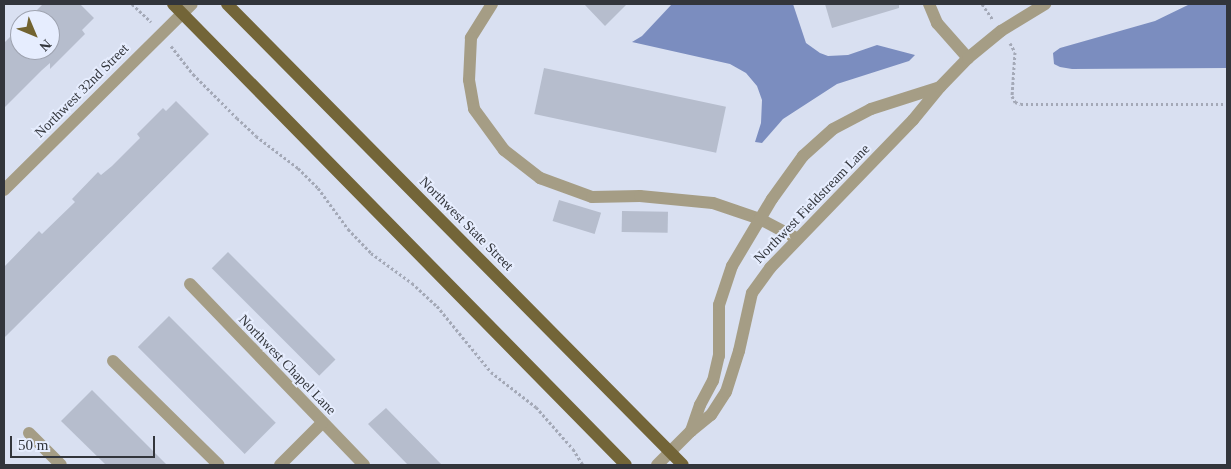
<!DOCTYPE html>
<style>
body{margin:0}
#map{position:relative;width:1231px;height:469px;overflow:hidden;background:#d9e0f1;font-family:"Times New Roman",serif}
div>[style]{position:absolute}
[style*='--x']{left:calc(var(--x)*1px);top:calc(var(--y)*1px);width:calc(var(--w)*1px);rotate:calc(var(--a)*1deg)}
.water>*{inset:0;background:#7b8dbf}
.building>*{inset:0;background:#b6bdcd;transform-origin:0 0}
.path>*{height:3px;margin-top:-1.5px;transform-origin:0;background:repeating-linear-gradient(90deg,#a4a9b7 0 2.5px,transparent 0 5px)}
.minor>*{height:12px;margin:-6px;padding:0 6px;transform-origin:6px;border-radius:6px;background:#a59d85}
.major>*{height:12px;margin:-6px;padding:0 6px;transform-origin:6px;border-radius:6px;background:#736538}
span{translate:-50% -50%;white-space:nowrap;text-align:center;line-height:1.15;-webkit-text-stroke:4px #e6edfe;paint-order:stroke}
.street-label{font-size:14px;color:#32353b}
.frame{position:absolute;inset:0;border:5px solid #32353b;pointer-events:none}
.north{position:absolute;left:10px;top:10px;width:50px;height:50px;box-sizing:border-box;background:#e6edfe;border:1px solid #9ea3b0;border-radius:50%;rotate:135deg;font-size:14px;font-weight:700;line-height:20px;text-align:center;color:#32353b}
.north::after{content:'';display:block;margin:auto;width:18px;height:22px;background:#726330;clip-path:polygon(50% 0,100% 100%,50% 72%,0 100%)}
.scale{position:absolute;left:10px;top:436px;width:145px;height:22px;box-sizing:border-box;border:2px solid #32353b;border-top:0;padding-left:6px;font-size:15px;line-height:18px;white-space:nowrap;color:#32353b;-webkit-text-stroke:4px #e6edfe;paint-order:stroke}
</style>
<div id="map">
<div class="water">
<i style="clip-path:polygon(672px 4px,793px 4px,806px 43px,820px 53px,828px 56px,848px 55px,877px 45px,915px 55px,909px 61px,837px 84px,783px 119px,762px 143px,755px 142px,761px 123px,762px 100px,757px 86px,746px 73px,730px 64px,632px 42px,642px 36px)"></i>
<i style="clip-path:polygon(1190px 4px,1227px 4px,1227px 68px,1072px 69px,1060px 67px,1054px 64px,1053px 53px,1060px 48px,1155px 21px)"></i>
</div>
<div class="building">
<i style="clip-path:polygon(43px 4px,80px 4px,94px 18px,82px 30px,85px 34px,50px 69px,50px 63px,42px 70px,4px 108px,4px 43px,20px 27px,20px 50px,50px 50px,50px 20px,27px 20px)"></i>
<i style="clip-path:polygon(584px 4px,627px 4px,605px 26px)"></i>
<i style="clip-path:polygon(825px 4px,899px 4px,899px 8px,832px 28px)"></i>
<i style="left:544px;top:68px;width:186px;height:47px;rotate:12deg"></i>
<i style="clip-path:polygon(176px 101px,209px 134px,4px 338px,4px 267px,39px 231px,42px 234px,75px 202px,72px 199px,98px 172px,101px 175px,112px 166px,140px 138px,137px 134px,163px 108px,166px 111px)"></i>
<i style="left:559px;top:200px;width:44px;height:22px;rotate:17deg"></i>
<i style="left:622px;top:211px;width:46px;height:21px;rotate:1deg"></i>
<i style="left:228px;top:252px;width:152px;height:23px;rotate:45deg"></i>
<i style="left:169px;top:316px;width:151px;height:44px;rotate:45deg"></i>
<i style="clip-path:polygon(92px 390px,167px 465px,106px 465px,61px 421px)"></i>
<i style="clip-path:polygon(386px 408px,442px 465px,408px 465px,368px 424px)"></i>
</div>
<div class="path">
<i style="--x:132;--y:4;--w:26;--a:43"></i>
<i style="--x:982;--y:4;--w:19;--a:55"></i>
<i style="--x:1010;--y:43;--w:10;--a:61"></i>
<i style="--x:1015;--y:52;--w:44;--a:93.9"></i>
<i style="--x:1012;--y:96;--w:7;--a:63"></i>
<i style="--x:1015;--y:102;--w:6;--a:18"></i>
<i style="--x:1021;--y:104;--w:206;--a:0"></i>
<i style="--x:171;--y:46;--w:36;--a:52"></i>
<i style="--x:193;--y:74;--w:62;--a:45"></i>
<i style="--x:237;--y:118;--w:26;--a:43"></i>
<i style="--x:256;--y:136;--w:53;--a:37.3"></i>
<i style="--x:298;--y:168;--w:28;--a:45"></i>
<i style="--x:318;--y:188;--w:51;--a:53.8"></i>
<i style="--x:348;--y:229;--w:33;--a:46"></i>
<i style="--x:371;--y:253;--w:51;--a:36.2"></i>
<i style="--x:412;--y:283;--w:34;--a:43"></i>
<i style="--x:437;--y:306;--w:85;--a:50.7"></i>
<i style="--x:491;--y:372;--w:57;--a:37.9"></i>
<i style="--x:536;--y:407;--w:56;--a:48.6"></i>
<i style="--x:573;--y:449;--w:19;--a:58"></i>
</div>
<div class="minor">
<i style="--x:492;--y:4;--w:40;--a:122"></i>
<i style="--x:471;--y:38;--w:42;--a:92.7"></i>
<i style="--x:469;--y:80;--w:29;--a:80"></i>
<i style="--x:474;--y:109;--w:51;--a:53.8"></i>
<i style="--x:504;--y:150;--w:46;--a:37.9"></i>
<i style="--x:540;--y:178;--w:55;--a:20.1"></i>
<i style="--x:592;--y:197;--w:48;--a:-1.2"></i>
<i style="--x:640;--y:196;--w:73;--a:5.5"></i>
<i style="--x:713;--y:203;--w:50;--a:18.8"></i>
<i style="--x:760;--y:219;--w:41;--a:27.8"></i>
<i style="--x:929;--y:4;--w:21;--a:67"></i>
<i style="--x:937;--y:23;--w:47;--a:48.5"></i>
<i style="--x:4;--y:190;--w:264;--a:-44.7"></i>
<i style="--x:190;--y:284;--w:251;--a:46.1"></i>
<i style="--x:113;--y:361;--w:148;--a:44.5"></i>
<i style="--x:691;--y:431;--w:28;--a:-71"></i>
<i style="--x:700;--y:405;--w:27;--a:-62"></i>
<i style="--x:713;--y:381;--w:26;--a:-77"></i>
<i style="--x:719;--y:356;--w:51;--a:-90"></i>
<i style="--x:719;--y:305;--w:41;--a:-71.6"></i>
<i style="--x:732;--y:266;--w:78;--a:-59.2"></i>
<i style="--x:772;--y:199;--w:53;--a:-54.2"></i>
<i style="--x:803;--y:156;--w:40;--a:-42"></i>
<i style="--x:833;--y:129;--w:43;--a:-27.8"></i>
<i style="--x:871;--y:109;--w:72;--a:-17.7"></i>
<i style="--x:29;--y:433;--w:45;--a:45"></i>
<i style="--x:280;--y:465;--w:59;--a:-45"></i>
<i style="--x:657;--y:465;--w:48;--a:-45"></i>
<i style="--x:691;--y:431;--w:26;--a:-39"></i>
<i style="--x:711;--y:415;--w:27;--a:-57"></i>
<i style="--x:726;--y:392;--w:43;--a:-72.4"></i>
<i style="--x:739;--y:351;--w:59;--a:-77.4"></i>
<i style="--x:752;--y:293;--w:31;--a:-54"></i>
<i style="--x:770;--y:268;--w:206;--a:-46"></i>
<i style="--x:913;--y:120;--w:43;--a:-50.7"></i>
<i style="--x:940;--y:87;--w:40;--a:-46"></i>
<i style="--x:968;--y:58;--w:43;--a:-39.3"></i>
<i style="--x:1001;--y:31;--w:52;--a:-31.5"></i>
</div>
<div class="major">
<i style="--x:173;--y:4;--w:646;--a:45.5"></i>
<i style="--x:227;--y:4;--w:648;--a:45.31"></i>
</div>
<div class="street-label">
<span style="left:82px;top:91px;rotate:-45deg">Northwest 32nd Street</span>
<span style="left:812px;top:204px;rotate:-46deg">Northwest Fieldstream Lane</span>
<span style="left:466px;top:224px;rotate:45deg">Northwest State Street</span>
<span style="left:287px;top:365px;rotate:46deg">Northwest Chapel Lane</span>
</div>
<div class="frame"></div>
<div class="north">N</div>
<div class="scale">50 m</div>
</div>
